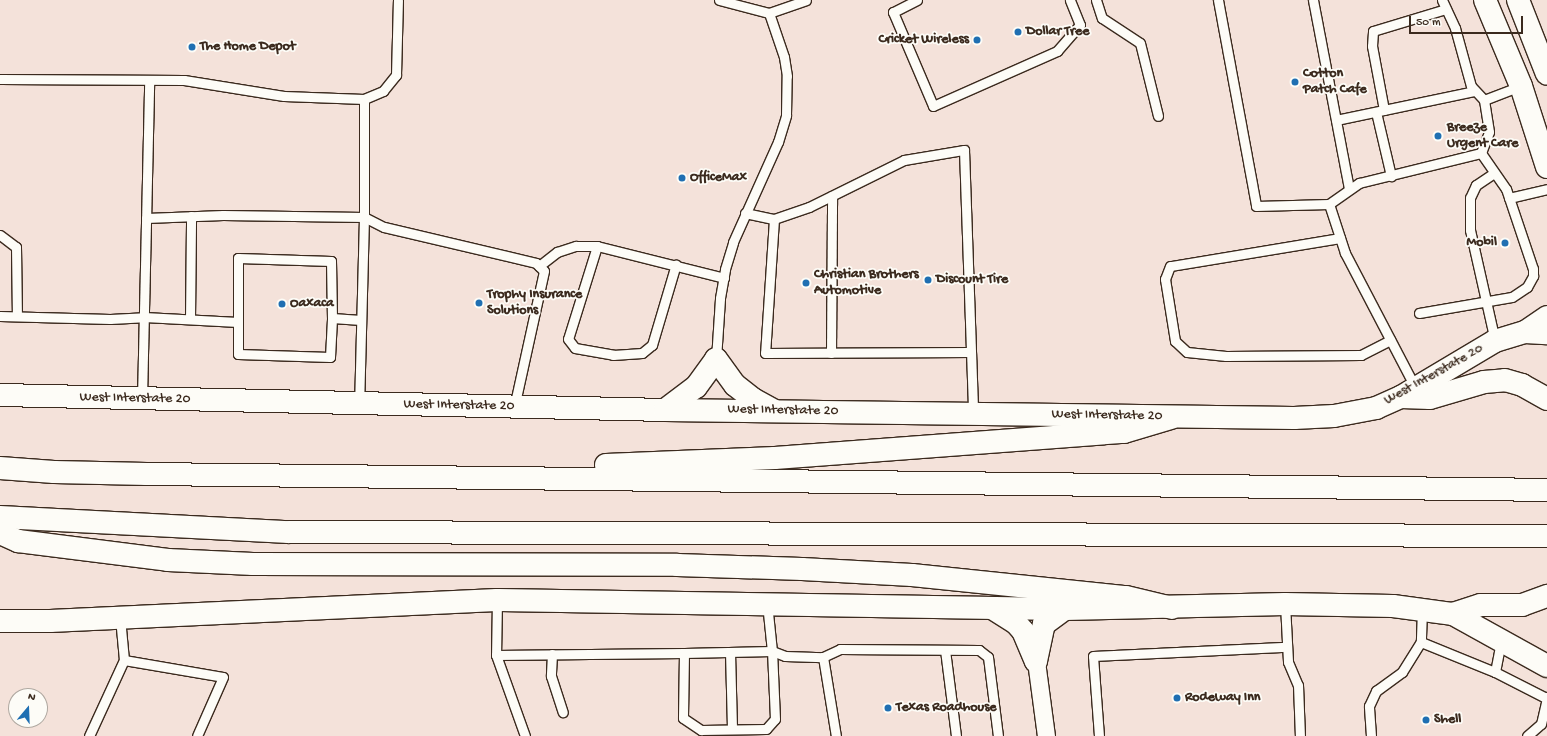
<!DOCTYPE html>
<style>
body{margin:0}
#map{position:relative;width:1547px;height:736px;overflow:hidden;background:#f4e2da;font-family:"Gochi Hand",sans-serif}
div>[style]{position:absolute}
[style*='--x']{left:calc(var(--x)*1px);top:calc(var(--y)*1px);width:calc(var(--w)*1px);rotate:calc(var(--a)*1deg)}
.roads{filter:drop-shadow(1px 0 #3b2a1e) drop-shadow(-1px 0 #3b2a1e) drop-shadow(0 1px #3b2a1e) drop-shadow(0 -1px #3b2a1e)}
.lane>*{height:9px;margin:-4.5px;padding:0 4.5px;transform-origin:4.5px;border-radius:4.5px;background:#fdfcf7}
.street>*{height:17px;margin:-8.5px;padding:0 8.5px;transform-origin:8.5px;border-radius:8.5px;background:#fdfcf7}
.secondary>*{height:22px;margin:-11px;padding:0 11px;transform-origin:11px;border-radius:11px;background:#fdfcf7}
.primary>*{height:22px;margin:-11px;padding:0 11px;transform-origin:11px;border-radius:11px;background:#fdfcf7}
.highway>*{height:22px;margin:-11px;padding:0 11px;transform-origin:11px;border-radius:11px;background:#fdfcf7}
.dots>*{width:11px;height:11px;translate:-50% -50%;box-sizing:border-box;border:2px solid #fdfcf7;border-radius:50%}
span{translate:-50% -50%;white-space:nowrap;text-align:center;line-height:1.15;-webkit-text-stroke:3.5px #fdfcf7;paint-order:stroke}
.poi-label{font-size:14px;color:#3b2a1e;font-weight:700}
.left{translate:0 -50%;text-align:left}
.right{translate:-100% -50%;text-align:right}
.street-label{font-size:14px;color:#3b2a1e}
.north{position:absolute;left:8px;top:688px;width:40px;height:40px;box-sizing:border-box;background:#fdfcf7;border:1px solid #afa8a0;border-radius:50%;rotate:19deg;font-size:11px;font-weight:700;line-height:16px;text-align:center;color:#3b2a1e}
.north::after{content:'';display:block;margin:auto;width:14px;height:18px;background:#1f6fb2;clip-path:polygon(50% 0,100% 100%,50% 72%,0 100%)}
.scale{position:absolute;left:1409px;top:16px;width:114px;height:18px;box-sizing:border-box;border:2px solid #3b2a1e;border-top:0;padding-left:5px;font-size:12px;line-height:14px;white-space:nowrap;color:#3b2a1e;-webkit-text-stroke:3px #fdfcf7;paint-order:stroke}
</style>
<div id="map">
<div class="roads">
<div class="lane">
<i style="--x:719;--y:0;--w:52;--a:14.6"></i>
<i style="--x:917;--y:0;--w:27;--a:153"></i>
<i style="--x:893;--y:12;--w:102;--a:66.9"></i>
<i style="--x:933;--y:106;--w:136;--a:-23.9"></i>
<i style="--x:1057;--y:51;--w:35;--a:-49"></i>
<i style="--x:1080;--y:25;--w:27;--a:-112"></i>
<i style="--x:1096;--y:0;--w:19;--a:72"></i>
<i style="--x:1102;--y:18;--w:45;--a:33.3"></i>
<i style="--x:1140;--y:43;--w:75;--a:76.1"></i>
<i style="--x:1218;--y:0;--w:209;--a:79.5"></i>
<i style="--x:1256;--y:206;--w:73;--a:-1.6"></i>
<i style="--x:1329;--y:204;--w:37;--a:-35"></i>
<i style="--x:1359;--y:183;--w:126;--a:-13.8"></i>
<i style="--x:1313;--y:0;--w:192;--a:79.2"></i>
<i style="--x:1442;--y:0;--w:31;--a:65"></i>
<i style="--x:1455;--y:28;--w:60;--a:74.6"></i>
<i style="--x:1471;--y:86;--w:19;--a:47"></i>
<i style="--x:1484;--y:100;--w:32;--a:81"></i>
<i style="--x:1489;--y:132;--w:22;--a:111"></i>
<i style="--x:0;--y:79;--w:184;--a:0.3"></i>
<i style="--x:184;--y:80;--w:101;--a:9.1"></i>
<i style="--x:284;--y:96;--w:80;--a:2.1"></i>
<i style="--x:364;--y:99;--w:118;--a:90"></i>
<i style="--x:364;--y:217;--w:186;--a:91.5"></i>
<i style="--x:364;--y:99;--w:21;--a:-23"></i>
<i style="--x:383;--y:91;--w:21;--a:-51"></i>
<i style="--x:396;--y:75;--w:75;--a:-88.5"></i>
<i style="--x:1484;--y:100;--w:40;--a:-21"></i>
<i style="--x:1384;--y:110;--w:65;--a:-100.6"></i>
<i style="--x:1372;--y:46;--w:15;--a:-86"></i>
<i style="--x:1373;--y:31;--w:76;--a:-16.8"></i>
<i style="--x:1376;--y:112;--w:66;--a:76.8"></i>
<i style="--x:1336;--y:120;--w:142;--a:-11.8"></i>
<i style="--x:1494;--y:173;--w:22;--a:146"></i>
<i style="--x:1476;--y:185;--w:14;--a:115"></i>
<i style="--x:1470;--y:198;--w:32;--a:90"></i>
<i style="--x:1470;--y:230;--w:114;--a:77.3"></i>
<i style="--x:1509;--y:198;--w:39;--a:-13"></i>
<i style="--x:1329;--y:204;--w:52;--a:71.9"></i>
<i style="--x:1345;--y:253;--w:153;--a:62.4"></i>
<i style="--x:745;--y:213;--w:30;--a:12"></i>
<i style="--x:774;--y:219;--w:37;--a:-19"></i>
<i style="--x:809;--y:207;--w:106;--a:-26.3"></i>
<i style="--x:904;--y:160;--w:61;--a:-9.5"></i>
<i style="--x:964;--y:150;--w:263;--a:88"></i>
<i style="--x:146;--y:218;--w:77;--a:-2.2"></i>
<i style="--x:223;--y:215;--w:141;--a:0.8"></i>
<i style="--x:364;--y:217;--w:22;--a:27"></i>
<i style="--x:384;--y:227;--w:156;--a:13.3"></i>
<i style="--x:536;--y:263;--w:11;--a:45"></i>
<i style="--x:544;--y:271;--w:139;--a:102.4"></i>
<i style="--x:774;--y:219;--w:134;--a:93.8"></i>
<i style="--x:765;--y:353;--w:206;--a:-0.3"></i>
<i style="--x:0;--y:235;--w:20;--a:37"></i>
<i style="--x:16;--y:247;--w:69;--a:89.2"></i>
<i style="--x:1340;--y:238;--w:172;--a:170.6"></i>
<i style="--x:1170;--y:266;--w:14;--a:111"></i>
<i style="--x:1165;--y:279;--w:63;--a:80.8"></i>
<i style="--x:1175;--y:341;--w:16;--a:43"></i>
<i style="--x:1187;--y:352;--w:39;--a:6"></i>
<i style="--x:1226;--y:356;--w:135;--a:-0.4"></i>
<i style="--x:1361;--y:355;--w:33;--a:-27"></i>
<i style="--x:597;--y:246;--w:97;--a:107.3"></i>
<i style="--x:568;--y:339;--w:11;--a:52"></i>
<i style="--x:575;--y:348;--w:39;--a:10"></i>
<i style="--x:613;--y:355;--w:29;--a:-4"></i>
<i style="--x:642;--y:353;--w:13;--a:-39"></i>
<i style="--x:652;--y:345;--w:84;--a:-73.5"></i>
<i style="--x:539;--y:266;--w:23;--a:-38"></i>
<i style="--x:557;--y:252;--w:20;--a:-18"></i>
<i style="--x:576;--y:246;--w:21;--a:0"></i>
<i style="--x:597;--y:246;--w:131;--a:14.1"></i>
<i style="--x:1419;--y:313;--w:94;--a:-9.8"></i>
<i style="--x:1512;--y:297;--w:18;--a:-34"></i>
<i style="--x:1527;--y:287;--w:13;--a:-61"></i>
<i style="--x:1533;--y:276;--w:7;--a:-90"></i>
<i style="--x:1533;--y:269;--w:84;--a:-108.6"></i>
<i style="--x:1506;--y:189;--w:44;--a:-124.8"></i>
<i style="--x:0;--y:316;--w:110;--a:1.6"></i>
<i style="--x:110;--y:319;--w:34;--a:-3"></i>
<i style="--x:144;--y:317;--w:94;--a:3"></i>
<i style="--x:238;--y:322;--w:64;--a:-90"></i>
<i style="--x:238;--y:258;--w:93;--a:1.8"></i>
<i style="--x:331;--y:261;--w:57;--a:89"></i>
<i style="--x:332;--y:318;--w:29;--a:4"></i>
<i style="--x:190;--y:319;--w:103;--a:-89.4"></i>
<i style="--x:238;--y:322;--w:32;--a:90"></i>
<i style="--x:238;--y:354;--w:92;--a:1.9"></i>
<i style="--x:330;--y:357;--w:39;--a:-87"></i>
<i style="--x:831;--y:353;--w:157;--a:-89.6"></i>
<i style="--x:716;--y:359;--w:61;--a:-86.2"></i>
<i style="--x:720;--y:298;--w:29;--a:-80"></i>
<i style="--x:725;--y:269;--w:28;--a:-73"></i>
<i style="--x:733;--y:242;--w:110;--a:-65.8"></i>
<i style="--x:778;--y:142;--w:28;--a:-73"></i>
<i style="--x:786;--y:115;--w:39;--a:-89"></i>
<i style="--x:787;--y:76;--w:19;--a:-99"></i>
<i style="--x:784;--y:57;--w:46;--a:-108.8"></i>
<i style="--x:769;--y:13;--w:39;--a:-19"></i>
<i style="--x:142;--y:399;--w:319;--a:-88.7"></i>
<i style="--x:497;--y:600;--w:55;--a:91"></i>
<i style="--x:496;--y:655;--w:86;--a:70.3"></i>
<i style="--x:767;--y:603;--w:48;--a:84.1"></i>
<i style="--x:772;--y:651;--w:14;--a:21"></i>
<i style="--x:785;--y:656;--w:38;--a:2"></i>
<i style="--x:823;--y:657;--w:19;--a:-25"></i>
<i style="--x:840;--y:649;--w:139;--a:0.4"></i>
<i style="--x:979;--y:650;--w:11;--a:38"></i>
<i style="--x:988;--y:657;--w:80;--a:82.8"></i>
<i style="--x:1285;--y:604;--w:58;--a:87"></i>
<i style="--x:1288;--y:662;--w:25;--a:67"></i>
<i style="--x:1298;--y:685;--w:51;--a:87.8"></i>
<i style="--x:1422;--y:609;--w:33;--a:92"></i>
<i style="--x:1421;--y:642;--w:80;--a:22.1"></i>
<i style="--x:1495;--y:672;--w:57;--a:27"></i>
<i style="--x:945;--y:650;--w:87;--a:82.7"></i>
<i style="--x:730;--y:652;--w:77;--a:88.5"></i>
<i style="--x:552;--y:654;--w:22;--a:93"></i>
<i style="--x:551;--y:676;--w:38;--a:72"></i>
<i style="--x:496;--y:655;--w:188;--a:-0.6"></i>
<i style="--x:684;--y:653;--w:65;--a:90.9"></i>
<i style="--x:683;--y:718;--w:22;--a:34"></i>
<i style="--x:701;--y:730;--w:65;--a:-0.9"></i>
<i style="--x:766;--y:729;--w:13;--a:-48"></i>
<i style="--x:775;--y:719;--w:68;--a:-92.5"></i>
<i style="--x:772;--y:651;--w:88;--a:178.7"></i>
<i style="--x:823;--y:657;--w:80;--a:80.7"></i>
<i style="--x:124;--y:660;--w:100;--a:9.7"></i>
<i style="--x:223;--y:677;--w:64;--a:113.8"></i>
<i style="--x:1495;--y:672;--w:33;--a:-79"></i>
<i style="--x:89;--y:736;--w:84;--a:-65.3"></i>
<i style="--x:124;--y:660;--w:42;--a:-95.4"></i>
<i style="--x:1099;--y:736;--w:80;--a:-94.3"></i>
<i style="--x:1093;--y:656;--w:194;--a:-2.7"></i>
<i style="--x:1371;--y:736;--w:30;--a:-94"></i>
<i style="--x:1369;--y:706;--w:17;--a:-65"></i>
<i style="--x:1376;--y:691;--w:32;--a:-36"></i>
<i style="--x:1402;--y:672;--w:36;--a:-58"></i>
<i style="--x:1527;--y:736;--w:18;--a:-41"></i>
<i style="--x:1541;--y:724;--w:28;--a:-77"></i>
</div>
<div class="street">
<i style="--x:1036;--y:661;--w:76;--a:82.4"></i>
</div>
<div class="secondary">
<i style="--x:0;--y:395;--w:665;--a:1.29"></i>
<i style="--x:665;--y:410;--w:629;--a:0.73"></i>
<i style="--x:1294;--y:418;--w:40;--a:-2.9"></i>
<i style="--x:1334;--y:416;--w:43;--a:-10.8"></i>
<i style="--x:1376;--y:408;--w:27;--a:-24"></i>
<i style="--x:1401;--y:397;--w:109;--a:-30.8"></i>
<i style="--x:1495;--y:341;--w:31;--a:-17"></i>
<i style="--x:1525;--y:332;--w:22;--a:3"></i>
<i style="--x:1401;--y:397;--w:29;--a:2"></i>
<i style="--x:1430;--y:398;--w:56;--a:-16.5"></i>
<i style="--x:1484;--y:382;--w:21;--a:-5"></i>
<i style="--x:1505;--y:380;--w:18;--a:16"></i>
<i style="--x:1522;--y:385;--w:29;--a:29"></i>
<i style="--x:665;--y:410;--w:39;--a:-37"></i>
<i style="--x:696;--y:387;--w:34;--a:-54"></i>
<i style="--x:716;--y:359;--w:32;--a:54"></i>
<i style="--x:735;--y:385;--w:23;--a:38"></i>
<i style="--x:753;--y:399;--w:23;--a:29"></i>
<i style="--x:992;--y:608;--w:28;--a:32"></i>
<i style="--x:1016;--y:623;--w:11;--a:49"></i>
<i style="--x:1023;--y:631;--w:33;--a:67"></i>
<i style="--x:1453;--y:614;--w:29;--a:-18"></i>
<i style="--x:1481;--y:605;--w:41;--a:0"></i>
<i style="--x:1522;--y:605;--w:27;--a:-20"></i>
<i style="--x:0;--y:621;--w:50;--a:0"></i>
<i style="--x:50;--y:621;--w:447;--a:-2.7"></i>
<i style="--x:497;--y:600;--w:568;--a:0.91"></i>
<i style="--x:1065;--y:609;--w:220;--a:-1.3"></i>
<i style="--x:1285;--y:604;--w:108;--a:1.1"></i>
<i style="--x:1393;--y:606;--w:61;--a:7.6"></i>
<i style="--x:1453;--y:614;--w:107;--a:29"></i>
<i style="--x:1036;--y:661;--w:38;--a:-78"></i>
<i style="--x:1044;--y:624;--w:26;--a:-36"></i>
</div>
<div class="primary">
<i style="--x:1485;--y:0;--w:93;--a:67.3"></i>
<i style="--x:1521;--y:86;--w:85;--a:72.2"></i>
<i style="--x:1518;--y:0;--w:79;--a:68.6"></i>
<i style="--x:1525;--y:332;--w:27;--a:-34"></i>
</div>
<div class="highway">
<i style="--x:606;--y:465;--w:169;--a:-2.4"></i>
<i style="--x:775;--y:458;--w:350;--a:-4.3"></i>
<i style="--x:1124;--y:432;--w:49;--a:-16.6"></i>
<i style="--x:0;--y:468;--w:54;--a:4.2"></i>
<i style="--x:54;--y:472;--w:93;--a:1.2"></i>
<i style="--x:147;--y:474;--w:1400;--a:0.65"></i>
<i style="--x:0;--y:517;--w:289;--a:3"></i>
<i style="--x:289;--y:532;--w:1258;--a:0.18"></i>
<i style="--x:0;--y:533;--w:20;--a:24"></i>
<i style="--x:18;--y:541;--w:151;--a:7.2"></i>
<i style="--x:168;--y:560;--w:85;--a:2.7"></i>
<i style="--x:253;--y:564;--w:424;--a:0.1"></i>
<i style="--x:677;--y:565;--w:125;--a:1.8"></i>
<i style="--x:802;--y:569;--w:110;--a:3.1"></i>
<i style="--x:912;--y:575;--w:215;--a:5.9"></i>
<i style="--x:1126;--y:597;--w:47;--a:13.4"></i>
</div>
</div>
<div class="dots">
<i style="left:1018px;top:32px;background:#1f6fb2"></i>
<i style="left:977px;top:40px;background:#1f6fb2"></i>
<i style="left:192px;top:47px;background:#1f6fb2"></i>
<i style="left:1295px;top:82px;background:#1f6fb2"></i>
<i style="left:1438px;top:136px;background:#1f6fb2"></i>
<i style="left:682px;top:178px;background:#1f6fb2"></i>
<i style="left:1505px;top:243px;background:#1f6fb2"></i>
<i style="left:928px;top:280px;background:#1f6fb2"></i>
<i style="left:806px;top:283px;background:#1f6fb2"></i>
<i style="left:479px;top:303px;background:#1f6fb2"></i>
<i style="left:282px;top:304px;background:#1f6fb2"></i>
<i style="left:1177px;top:698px;background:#1f6fb2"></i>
<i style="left:888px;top:708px;background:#1f6fb2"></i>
<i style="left:1426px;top:720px;background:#1f6fb2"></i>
</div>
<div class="poi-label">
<span class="left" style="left:1026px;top:32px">Dollar Tree</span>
<span class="right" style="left:969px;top:40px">Cricket Wireless</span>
<span class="left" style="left:200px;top:47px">The Home Depot</span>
<span class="left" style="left:1303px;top:82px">Cotton<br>Patch Cafe</span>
<span class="left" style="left:1447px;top:136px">Breeze<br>Urgent Care</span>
<span class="left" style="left:690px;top:178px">OfficeMax</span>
<span class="right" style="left:1497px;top:243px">Mobil</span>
<span class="left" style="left:814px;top:283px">Christian Brothers<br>Automotive</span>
<span class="left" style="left:936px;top:280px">Discount Tire</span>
<span class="left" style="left:487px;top:303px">Trophy Insurance<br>Solutions</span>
<span class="left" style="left:290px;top:304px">Oaxaca</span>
<span class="left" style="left:1185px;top:698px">Rodeway Inn</span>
<span class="left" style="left:896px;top:708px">Texas Roadhouse</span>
<span class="left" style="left:1434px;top:720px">Shell</span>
</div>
<div class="street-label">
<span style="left:1434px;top:375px;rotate:-29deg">West Interstate 20</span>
<span style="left:135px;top:399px;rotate:1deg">West Interstate 20</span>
<span style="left:459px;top:406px;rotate:1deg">West Interstate 20</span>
<span style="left:783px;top:411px;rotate:1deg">West Interstate 20</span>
<span style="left:1107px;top:416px;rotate:1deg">West Interstate 20</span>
</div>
<div class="north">N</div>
<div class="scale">50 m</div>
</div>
